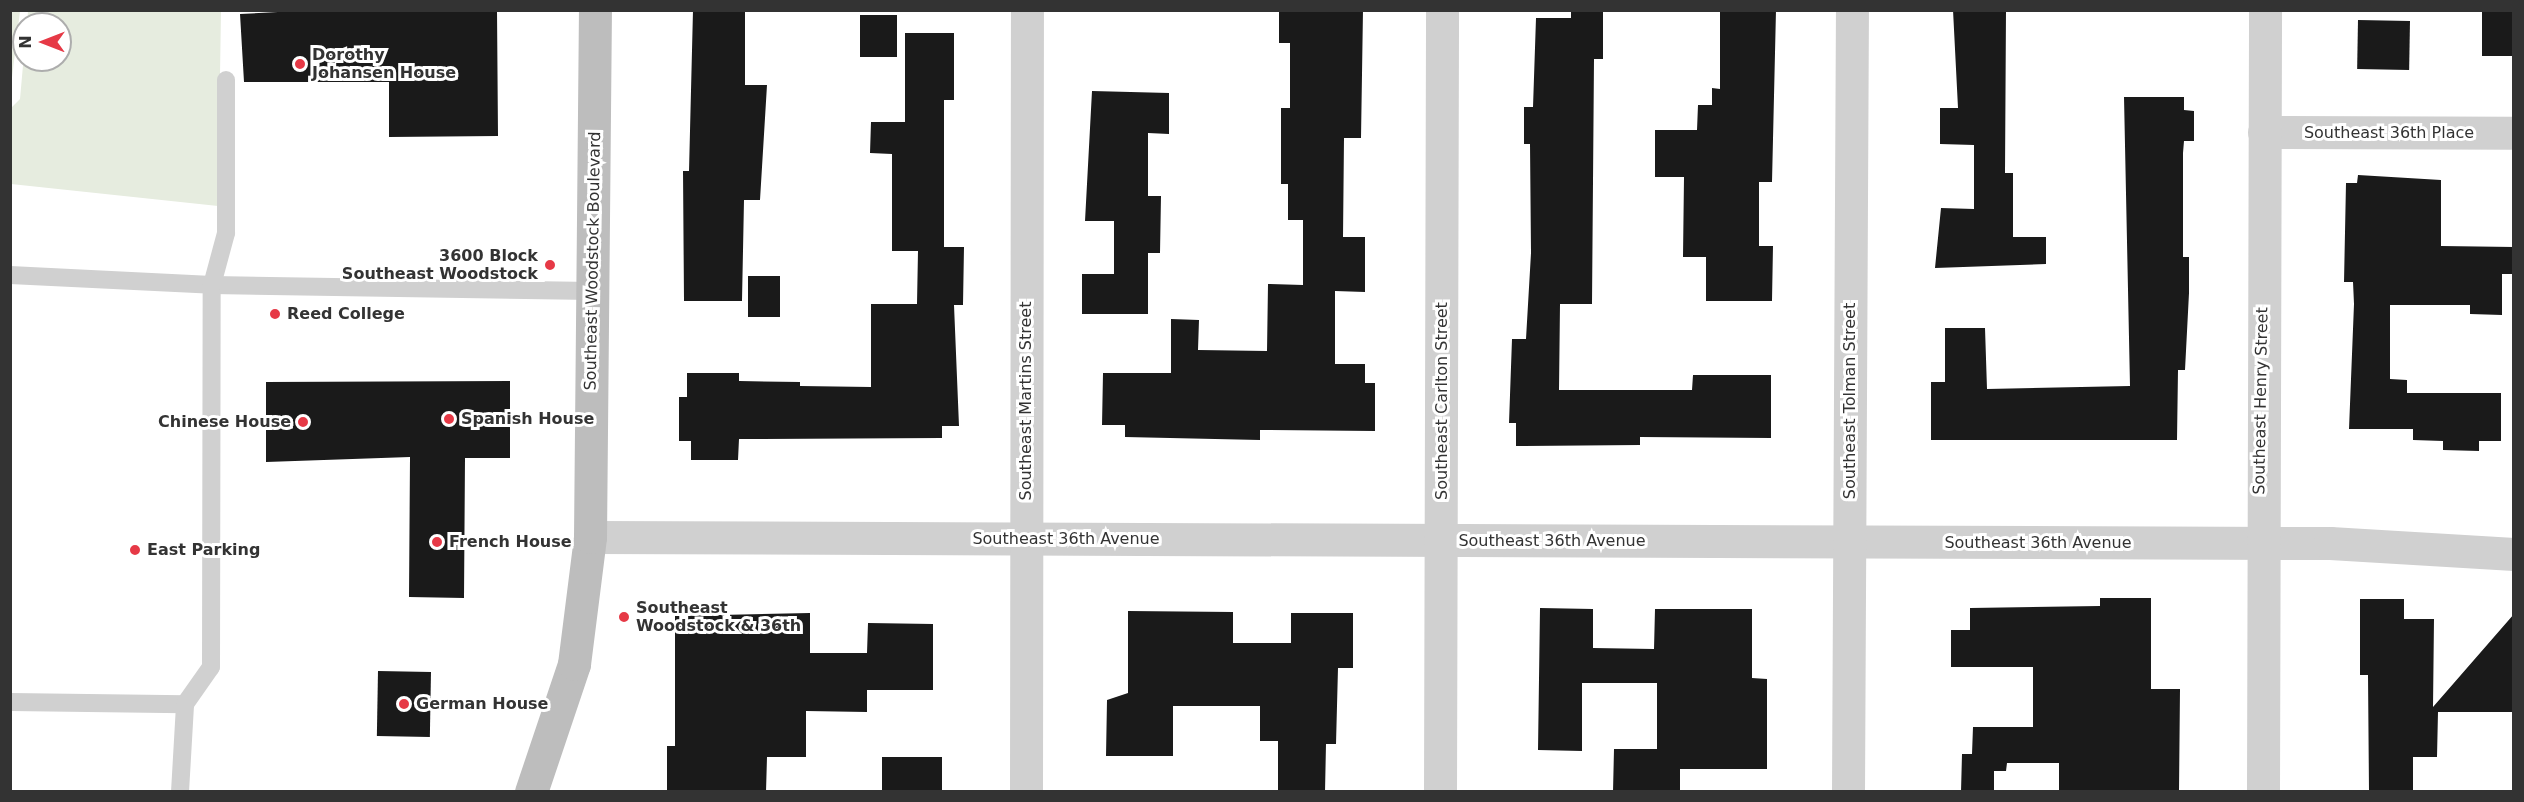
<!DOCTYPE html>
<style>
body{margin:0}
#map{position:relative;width:2524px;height:802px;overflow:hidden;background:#fff;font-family:"DejaVu Sans",sans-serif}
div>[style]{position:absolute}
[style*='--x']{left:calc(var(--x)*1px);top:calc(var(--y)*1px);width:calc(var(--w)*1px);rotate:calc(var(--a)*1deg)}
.green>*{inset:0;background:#e6ecdf}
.building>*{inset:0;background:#1a1a1a;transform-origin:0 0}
.lane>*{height:18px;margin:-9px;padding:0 9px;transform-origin:9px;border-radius:9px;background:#d0d0d0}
.street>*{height:33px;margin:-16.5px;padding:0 16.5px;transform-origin:16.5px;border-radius:16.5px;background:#d0d0d0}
.secondary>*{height:33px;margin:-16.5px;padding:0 16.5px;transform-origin:16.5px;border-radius:16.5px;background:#bdbdbd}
.dots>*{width:16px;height:16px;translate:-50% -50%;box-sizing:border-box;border:3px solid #fff;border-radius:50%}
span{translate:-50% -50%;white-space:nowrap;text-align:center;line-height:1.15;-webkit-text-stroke:6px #fff;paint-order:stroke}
.poi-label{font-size:16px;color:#333;font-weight:700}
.left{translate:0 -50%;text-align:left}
.right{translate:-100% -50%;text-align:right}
.street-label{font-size:16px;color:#333}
.frame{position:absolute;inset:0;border:12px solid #333;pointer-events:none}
.north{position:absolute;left:12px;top:12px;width:60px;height:60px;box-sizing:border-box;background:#fff;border:2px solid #adadad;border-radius:50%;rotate:270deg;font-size:16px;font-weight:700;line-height:24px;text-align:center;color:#333}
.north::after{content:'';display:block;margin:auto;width:21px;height:27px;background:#e63946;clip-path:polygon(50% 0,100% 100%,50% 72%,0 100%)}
</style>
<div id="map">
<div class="green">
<i style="clip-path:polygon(11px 10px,20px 11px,11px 86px,10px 11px)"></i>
<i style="clip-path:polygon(28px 11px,221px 11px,218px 206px,11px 184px,10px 109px,20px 99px,24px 54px,24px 60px,60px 60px,60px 24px,27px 24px)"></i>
</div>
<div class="building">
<i style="clip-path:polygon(316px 10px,497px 10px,498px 136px,389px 137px,389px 82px,244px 82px,240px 14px)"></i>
<i style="clip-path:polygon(693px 10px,745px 10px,745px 85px,767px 85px,760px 200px,744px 200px,742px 301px,684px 301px,683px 171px,689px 171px)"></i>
<i style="clip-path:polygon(1279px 10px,1363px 10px,1361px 138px,1344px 138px,1343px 237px,1365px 237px,1365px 292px,1335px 291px,1335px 364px,1365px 364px,1365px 383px,1375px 383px,1375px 431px,1260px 430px,1260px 440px,1125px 437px,1125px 425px,1102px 425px,1103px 373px,1171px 373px,1171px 319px,1199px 320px,1198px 350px,1267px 351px,1268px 284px,1303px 285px,1303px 220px,1288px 220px,1288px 184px,1281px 184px,1281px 108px,1290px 108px,1290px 43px,1279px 43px)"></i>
<i style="clip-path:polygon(1571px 10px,1603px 10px,1603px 59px,1594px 59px,1592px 304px,1560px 304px,1559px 390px,1692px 390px,1693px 375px,1771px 375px,1771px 438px,1640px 437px,1640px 445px,1516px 446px,1516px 423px,1509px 423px,1512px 339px,1526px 339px,1531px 253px,1530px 144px,1524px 144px,1524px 107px,1533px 107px,1536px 18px,1571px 18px)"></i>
<i style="clip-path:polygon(1720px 10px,1776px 10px,1772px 182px,1759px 182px,1759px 246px,1773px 246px,1772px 301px,1706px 301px,1706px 257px,1683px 257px,1684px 177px,1655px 177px,1655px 130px,1697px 130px,1698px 105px,1712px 105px,1712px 88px,1720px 89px)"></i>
<i style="clip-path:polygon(1953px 10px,2006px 10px,2005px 173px,2013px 173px,2013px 237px,2046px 237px,2046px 264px,1935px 268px,1941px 208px,1974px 209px,1974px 145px,1940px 144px,1940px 108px,1958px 108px)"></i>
<i style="left:2482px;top:10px;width:32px;height:46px"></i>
<i style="left:860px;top:15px;width:37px;height:42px"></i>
<i style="left:2358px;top:20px;width:52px;height:49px;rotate:1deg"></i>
<i style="clip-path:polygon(905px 33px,954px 33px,954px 100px,944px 100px,944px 247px,964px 247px,963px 305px,954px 305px,959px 426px,942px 426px,942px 438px,739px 439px,738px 460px,691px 460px,691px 441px,679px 441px,679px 397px,687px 397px,687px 373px,739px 373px,739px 381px,800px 382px,800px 386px,871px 387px,871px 304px,917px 304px,918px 251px,892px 251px,892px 154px,870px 153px,871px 122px,905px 122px)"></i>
<i style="clip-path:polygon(1092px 91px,1169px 93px,1169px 134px,1148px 133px,1148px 196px,1161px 196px,1160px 253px,1148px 253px,1148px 314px,1082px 314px,1082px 274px,1114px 274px,1114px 221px,1085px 221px)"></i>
<i style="clip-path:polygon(2124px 97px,2184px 97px,2184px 110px,2194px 111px,2194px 141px,2184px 141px,2183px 153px,2183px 257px,2189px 257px,2189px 293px,2185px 370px,2178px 370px,2177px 440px,1931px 440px,1931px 382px,1945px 382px,1945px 328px,1985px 328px,1987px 389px,2130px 386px)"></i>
<i style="clip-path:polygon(2358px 175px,2441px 180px,2441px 246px,2514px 247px,2514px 274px,2502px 274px,2502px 315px,2470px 314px,2470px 305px,2390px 305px,2390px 379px,2407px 380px,2407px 393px,2501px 393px,2501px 441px,2479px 441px,2479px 451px,2443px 450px,2443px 441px,2413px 440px,2413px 429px,2349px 429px,2354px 304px,2353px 282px,2344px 282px,2346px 183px,2357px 183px)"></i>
<i style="left:748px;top:276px;width:32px;height:41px"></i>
<i style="clip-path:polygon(510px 381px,510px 458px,465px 458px,464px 598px,409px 597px,410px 457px,266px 462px,266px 382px)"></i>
<i style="clip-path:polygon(2100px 598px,2151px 598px,2151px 689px,2180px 689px,2179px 792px,2059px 792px,2059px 763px,2007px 763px,2006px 771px,1994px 771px,1994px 792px,1961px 792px,1962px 754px,1972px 754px,1973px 727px,2033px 727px,2033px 667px,1951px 667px,1951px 630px,1970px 630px,1970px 608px,2100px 606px)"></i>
<i style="clip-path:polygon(2360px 599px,2404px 599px,2404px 619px,2434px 619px,2433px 707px,2514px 614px,2514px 712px,2438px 712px,2437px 757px,2413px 757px,2413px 792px,2369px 792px,2368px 675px,2360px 675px)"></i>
<i style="clip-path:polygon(1540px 608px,1593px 609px,1593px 648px,1654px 649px,1655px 609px,1752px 609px,1752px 678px,1767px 679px,1767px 769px,1680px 769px,1680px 792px,1613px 792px,1614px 749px,1657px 749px,1657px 683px,1582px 683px,1582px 751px,1538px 750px)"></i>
<i style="clip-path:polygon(1128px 611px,1233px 612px,1233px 643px,1291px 643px,1291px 613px,1353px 613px,1353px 668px,1338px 668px,1336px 744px,1326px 744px,1325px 792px,1278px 792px,1278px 741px,1260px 741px,1260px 706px,1173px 706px,1173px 756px,1106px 756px,1107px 700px,1128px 693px)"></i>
<i style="clip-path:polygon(810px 613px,810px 653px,867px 653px,868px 623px,933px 624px,933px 690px,867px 690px,867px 712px,806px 711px,806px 757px,767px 757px,766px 792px,667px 792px,667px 746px,675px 746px,675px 616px)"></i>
<i style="left:378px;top:671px;width:53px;height:65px;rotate:1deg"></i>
<i style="left:882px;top:757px;width:60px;height:35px"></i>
</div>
<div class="lane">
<i style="--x:10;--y:275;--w:202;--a:2.8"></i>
<i style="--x:212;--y:285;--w:381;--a:0.9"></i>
<i style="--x:10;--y:702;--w:175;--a:0.7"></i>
<i style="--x:180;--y:792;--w:88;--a:-86.7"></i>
<i style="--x:185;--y:704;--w:45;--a:-54.9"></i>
<i style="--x:211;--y:667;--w:382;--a:-89.9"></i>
<i style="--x:212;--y:285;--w:54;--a:-74.9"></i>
<i style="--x:226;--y:233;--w:153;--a:-90"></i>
</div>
<div class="street">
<i style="--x:2264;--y:132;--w:250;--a:0.2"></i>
<i style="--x:590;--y:537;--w:1740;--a:0.2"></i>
<i style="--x:2330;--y:543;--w:184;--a:3.4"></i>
<i style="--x:1026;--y:792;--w:782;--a:-89.93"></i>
<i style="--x:1440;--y:792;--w:782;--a:-89.85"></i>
<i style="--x:1848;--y:792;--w:782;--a:-89.71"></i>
<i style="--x:2263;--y:792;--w:782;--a:-89.85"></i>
</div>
<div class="secondary">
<i style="--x:531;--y:792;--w:135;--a:-71.4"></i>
<i style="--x:574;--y:664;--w:128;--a:-82.8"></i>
<i style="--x:590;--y:537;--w:527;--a:-89.46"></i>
</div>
<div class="dots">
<i style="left:300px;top:64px;background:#e63946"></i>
<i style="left:550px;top:265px;background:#e63946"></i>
<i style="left:275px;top:314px;background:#e63946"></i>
<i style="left:449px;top:419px;background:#e63946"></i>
<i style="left:303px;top:422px;background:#e63946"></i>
<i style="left:437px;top:542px;background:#e63946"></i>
<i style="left:135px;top:550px;background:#e63946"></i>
<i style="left:624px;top:617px;background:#e63946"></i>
<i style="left:404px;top:704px;background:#e63946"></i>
</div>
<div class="poi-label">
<span class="left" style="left:312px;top:64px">Dorothy<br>Johansen House</span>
<span class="right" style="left:538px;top:265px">3600 Block<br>Southeast Woodstock</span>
<span class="left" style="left:287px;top:314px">Reed College</span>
<span class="left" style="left:461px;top:419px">Spanish House</span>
<span class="right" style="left:291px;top:422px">Chinese House</span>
<span class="left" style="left:449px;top:542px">French House</span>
<span class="left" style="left:147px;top:550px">East Parking</span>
<span class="left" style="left:636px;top:617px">Southeast<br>Woodstock &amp; 36th</span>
<span class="left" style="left:416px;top:704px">German House</span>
</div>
<div class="street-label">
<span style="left:2389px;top:133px">Southeast 36th Place</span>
<span style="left:593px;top:261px;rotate:-89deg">Southeast Woodstock Boulevard</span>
<span style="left:1026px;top:401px;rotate:-90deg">Southeast Martins Street</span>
<span style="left:1442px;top:401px;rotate:-90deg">Southeast Carlton Street</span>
<span style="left:1850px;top:401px;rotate:-90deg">Southeast Tolman Street</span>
<span style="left:2261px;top:401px;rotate:-89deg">Southeast Henry Street</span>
<span style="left:1066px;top:539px">Southeast 36th Avenue</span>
<span style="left:1552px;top:541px">Southeast 36th Avenue</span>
<span style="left:2038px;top:543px">Southeast 36th Avenue</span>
</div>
<div class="frame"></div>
<div class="north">N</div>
</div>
